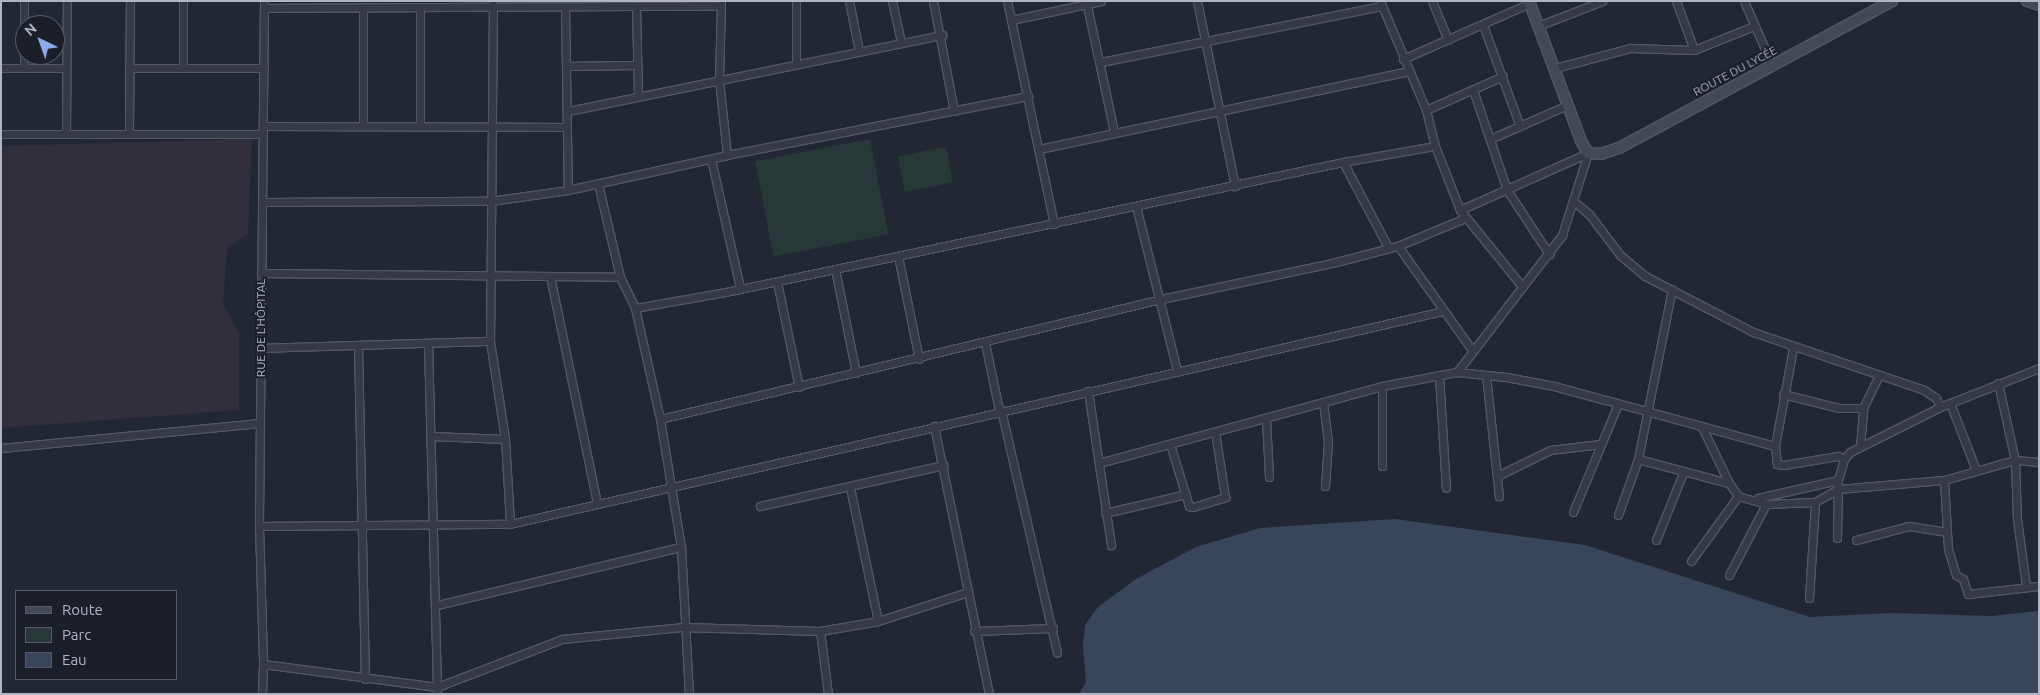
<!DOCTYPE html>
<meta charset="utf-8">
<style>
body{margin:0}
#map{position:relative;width:2040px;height:695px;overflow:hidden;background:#222833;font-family:Ubuntu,sans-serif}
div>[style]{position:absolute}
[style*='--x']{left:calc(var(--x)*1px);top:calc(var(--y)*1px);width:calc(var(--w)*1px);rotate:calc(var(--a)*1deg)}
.medical>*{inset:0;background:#312f39}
.green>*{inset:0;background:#283738;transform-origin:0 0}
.water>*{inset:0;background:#39455b}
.roads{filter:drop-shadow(1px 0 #525862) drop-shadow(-1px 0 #525862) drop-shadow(0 1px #525862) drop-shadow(0 -1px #525862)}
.minor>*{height:7px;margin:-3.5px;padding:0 3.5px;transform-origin:3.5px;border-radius:3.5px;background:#353a44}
.secondary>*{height:10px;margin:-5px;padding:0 5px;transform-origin:5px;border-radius:5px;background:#434956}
span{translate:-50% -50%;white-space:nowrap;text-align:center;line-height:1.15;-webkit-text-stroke:4px #1a1f28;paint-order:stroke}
.street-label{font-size:12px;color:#afb5c1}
.frame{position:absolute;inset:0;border:2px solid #afb5c1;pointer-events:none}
.legend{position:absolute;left:15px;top:590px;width:162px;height:90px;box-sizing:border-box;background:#1a1f28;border:1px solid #565b65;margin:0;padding:6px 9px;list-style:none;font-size:15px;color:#afb5c1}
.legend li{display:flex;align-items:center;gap:10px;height:25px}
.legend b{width:25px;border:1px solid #565b65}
.north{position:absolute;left:15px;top:15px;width:50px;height:50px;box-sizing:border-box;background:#1a1f28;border:1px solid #565b65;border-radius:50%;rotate:318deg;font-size:14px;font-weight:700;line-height:20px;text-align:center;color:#afb5c1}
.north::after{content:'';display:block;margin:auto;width:18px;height:22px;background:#8caae9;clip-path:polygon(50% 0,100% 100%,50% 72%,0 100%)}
</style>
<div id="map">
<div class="medical">
<i style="clip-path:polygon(252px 139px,248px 234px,227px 249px,223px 305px,239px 332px,239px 410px,1px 428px,1px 146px)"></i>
</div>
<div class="green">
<i style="left:870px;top:139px;width:97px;height:117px;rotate:79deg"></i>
<i style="left:946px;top:147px;width:36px;height:49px;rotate:79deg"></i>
</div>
<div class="water">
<i style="clip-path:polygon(1395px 519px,1585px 545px,1810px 617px,1891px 613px,1992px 616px,2039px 611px,2039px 694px,1079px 694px,1086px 682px,1083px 646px,1085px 625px,1098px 607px,1136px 579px,1196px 547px,1260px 528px)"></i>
</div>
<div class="roads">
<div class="minor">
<i style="--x:264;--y:1;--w:525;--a:90.55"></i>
<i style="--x:259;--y:526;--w:138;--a:88.3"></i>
<i style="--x:263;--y:664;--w:176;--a:7.5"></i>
<i style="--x:437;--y:687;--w:134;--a:-21"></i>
<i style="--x:562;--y:639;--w:122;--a:-5.7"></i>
<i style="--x:683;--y:627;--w:137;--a:1.7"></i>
<i style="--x:820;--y:631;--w:59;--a:-9.8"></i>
<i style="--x:878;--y:621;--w:95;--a:-17.9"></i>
<i style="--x:493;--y:1;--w:340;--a:90.5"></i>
<i style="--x:490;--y:341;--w:99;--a:81.3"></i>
<i style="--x:505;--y:439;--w:85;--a:86.6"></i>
<i style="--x:849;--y:1;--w:51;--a:78.7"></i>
<i style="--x:892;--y:1;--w:42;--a:77.6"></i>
<i style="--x:933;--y:1;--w:112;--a:79.2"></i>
<i style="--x:1007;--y:1;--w:228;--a:78.1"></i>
<i style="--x:1086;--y:1;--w:134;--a:77.9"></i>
<i style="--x:1197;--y:1;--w:189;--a:78.4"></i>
<i style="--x:1380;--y:1;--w:118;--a:67.1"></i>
<i style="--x:1426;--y:110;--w:37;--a:76"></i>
<i style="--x:1435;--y:146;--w:69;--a:68.7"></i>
<i style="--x:1460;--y:210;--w:97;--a:50.9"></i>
<i style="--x:1432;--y:1;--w:42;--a:67.7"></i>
<i style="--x:1676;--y:1;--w:52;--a:69.8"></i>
<i style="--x:1744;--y:1;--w:70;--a:66.4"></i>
<i style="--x:721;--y:3;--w:77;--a:91.5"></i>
<i style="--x:719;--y:80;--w:75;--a:83.9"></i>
<i style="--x:636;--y:6;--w:91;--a:88.7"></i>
<i style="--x:565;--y:7;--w:183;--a:89.1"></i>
<i style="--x:264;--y:8;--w:457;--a:-0.3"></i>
<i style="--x:363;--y:8;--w:118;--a:90"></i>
<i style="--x:1011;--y:20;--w:92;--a:-11.9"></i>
<i style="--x:1483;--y:25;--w:105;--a:70"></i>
<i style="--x:1538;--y:26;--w:69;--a:-21.3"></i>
<i style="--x:1403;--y:59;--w:139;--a:-23.8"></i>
<i style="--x:1101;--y:62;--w:286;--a:-11.3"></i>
<i style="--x:796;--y:64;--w:63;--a:-90"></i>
<i style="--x:567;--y:66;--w:70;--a:-0.8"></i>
<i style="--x:1;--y:68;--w:65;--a:0"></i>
<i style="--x:24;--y:68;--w:67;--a:-90"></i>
<i style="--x:129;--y:68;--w:135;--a:0"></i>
<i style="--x:183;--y:68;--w:67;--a:-90"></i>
<i style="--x:1555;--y:68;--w:78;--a:-14.9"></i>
<i style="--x:1630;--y:48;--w:64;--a:1.8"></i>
<i style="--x:1694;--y:50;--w:65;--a:-21.8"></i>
<i style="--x:1473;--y:90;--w:106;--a:71.2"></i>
<i style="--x:1507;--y:190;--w:77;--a:56.7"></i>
<i style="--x:1426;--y:110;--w:84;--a:-23.8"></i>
<i style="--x:568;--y:111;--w:382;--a:-11.5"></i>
<i style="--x:263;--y:126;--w:304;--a:0.2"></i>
<i style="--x:420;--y:126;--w:118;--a:-90"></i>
<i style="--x:1;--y:134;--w:262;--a:0"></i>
<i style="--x:66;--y:134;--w:133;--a:-89.6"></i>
<i style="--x:129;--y:134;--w:133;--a:-89.6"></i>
<i style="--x:1490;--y:139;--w:84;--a:-23.8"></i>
<i style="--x:1039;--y:149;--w:377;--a:-11.9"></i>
<i style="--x:711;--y:159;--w:132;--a:77.3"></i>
<i style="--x:1343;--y:162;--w:96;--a:62.1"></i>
<i style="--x:598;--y:184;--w:96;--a:76.7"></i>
<i style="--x:620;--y:277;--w:34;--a:64"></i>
<i style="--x:635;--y:308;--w:114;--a:77.3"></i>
<i style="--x:660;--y:419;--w:130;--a:80.7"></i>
<i style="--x:681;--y:547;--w:147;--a:86.9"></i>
<i style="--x:1573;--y:201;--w:21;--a:39"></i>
<i style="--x:1589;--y:214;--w:51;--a:52.9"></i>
<i style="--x:1620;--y:255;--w:33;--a:40"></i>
<i style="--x:1645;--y:276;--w:122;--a:27.4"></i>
<i style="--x:1753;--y:332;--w:181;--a:18.7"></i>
<i style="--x:1924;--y:390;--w:14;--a:34"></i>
<i style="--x:1936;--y:398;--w:10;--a:66"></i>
<i style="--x:262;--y:202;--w:228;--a:-0.3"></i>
<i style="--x:490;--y:201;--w:79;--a:-8"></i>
<i style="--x:568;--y:190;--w:163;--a:-12.4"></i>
<i style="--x:727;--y:155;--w:307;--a:-11.1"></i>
<i style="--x:1136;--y:206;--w:169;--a:76"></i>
<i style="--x:1460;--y:210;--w:140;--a:-24"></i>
<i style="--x:1398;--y:246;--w:128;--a:54.6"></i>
<i style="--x:898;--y:256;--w:105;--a:78.5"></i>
<i style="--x:835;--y:269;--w:106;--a:78.6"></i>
<i style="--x:261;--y:273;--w:359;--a:0.6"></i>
<i style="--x:550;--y:276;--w:231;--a:78.3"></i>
<i style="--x:777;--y:282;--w:107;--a:78.2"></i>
<i style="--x:635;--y:308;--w:92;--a:-10"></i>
<i style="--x:726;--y:292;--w:631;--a:-11.9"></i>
<i style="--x:1343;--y:162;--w:93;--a:-9.9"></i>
<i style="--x:428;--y:343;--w:351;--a:88.5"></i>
<i style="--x:985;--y:343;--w:68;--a:78.2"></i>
<i style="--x:358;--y:346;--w:333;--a:88.8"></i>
<i style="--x:261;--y:348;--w:229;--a:-1.8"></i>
<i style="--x:1793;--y:348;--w:100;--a:100.4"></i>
<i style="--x:1775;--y:446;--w:18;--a:84"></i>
<i style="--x:1777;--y:464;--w:7;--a:8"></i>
<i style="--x:1784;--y:465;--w:55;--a:-9.5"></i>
<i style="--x:1838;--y:456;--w:7;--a:27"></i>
<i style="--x:1457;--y:372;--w:173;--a:-52.5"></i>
<i style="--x:1562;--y:235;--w:86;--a:-72.4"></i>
<i style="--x:1439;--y:375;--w:113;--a:86.5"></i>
<i style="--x:1486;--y:375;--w:122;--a:83.9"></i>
<i style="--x:1998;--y:383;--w:79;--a:77.6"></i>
<i style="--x:2015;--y:460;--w:59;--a:88.1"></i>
<i style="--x:2017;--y:519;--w:68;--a:82.3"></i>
<i style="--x:1088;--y:391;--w:156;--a:81.5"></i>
<i style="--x:1783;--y:394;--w:58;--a:14"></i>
<i style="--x:1839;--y:408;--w:24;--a:0"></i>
<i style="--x:1863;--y:408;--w:37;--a:-64"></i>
<i style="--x:1323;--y:402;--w:40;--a:82.9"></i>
<i style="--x:1328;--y:442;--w:44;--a:93.9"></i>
<i style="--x:1950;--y:403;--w:72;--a:68.8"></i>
<i style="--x:1001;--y:410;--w:249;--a:77"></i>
<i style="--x:1266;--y:418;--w:59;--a:87.1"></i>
<i style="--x:660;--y:419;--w:515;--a:-13.47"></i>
<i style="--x:1161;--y:299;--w:179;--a:-11.9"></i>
<i style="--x:1336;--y:262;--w:64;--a:-14.5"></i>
<i style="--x:1398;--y:246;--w:73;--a:-22.7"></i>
<i style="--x:934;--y:426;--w:274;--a:78.4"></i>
<i style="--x:1702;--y:427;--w:62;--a:64.3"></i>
<i style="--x:431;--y:436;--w:74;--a:2.3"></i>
<i style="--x:1170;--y:444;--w:65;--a:73"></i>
<i style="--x:1189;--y:506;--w:4;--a:14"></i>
<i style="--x:1193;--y:507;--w:34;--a:-17"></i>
<i style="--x:1225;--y:497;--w:66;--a:-98.7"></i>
<i style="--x:1860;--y:446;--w:38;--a:-85"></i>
<i style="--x:1;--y:448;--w:260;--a:-5.5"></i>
<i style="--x:1638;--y:459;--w:94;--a:14.8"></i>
<i style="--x:1729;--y:483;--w:16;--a:55"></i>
<i style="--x:1738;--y:496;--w:29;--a:16"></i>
<i style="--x:1766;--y:504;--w:49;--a:-2.3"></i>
<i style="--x:1815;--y:502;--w:26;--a:-29"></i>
<i style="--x:1838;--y:489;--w:106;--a:-4.9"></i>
<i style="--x:1944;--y:480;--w:74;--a:-15.7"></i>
<i style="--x:2015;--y:460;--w:24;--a:5"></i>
<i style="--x:1099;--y:463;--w:293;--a:-15.2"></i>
<i style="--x:1382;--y:386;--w:76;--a:-10.6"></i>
<i style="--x:1457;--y:372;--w:49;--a:5.8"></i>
<i style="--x:1506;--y:377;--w:49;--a:10.6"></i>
<i style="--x:1554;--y:386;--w:229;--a:15.2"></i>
<i style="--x:1382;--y:466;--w:80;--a:-90"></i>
<i style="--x:1497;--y:476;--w:59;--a:-26.1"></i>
<i style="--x:1550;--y:450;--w:51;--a:-6.7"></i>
<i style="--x:1944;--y:480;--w:69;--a:86.7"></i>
<i style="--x:1948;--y:549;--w:27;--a:73"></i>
<i style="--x:1956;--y:575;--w:8;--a:30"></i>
<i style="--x:1963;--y:579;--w:16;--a:72"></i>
<i style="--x:1968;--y:594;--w:71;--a:-6.4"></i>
<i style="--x:850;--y:488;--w:136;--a:78.1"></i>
<i style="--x:1758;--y:498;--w:82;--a:-12.7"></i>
<i style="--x:760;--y:506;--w:188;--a:-12.6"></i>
<i style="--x:1573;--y:512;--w:117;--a:-67.4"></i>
<i style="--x:1105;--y:513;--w:83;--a:-13.2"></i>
<i style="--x:1618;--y:515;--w:59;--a:-70.3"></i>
<i style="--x:1638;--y:459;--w:173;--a:-78.7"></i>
<i style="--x:259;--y:526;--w:251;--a:-0.5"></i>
<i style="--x:510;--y:524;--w:957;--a:-12.86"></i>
<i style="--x:1837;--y:538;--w:58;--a:-89"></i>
<i style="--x:1838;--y:480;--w:22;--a:-74"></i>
<i style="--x:1844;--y:459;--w:9;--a:-49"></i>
<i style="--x:1850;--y:452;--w:101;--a:-26.6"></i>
<i style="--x:1940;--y:407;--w:106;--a:-21.5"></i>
<i style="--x:1656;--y:540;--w:72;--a:-68.1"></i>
<i style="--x:1856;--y:540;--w:55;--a:-14.8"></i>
<i style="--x:1909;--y:526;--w:37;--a:9"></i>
<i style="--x:1691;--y:561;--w:80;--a:-54.1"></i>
<i style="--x:1729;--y:575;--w:80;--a:-62.5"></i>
<i style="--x:1809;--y:598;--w:96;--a:-86.4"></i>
<i style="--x:437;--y:605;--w:251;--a:-13.4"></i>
<i style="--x:820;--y:631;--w:64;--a:82.8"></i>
<i style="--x:974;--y:631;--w:79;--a:-2.2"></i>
<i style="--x:262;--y:694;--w:30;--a:-88"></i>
</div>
<div class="secondary">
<i style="--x:1529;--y:1;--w:149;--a:69.6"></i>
<i style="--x:1581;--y:141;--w:14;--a:60"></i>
<i style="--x:1588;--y:153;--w:13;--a:4"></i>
<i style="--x:1601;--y:154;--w:21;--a:-19"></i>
<i style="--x:1621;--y:147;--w:308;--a:-28.3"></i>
<i style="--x:2027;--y:1;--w:13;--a:18"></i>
</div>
</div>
<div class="street-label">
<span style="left:1735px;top:71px;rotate:-28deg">ROUTE DU LYCÉE</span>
<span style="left:261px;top:328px;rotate:-90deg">RUE DE L'HÔPITAL</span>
</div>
<div class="frame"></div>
<ul class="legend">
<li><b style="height:6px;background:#434956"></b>Route</li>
<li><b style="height:14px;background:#283738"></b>Parc</li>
<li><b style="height:14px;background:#39455b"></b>Eau</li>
</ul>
<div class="north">N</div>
</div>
